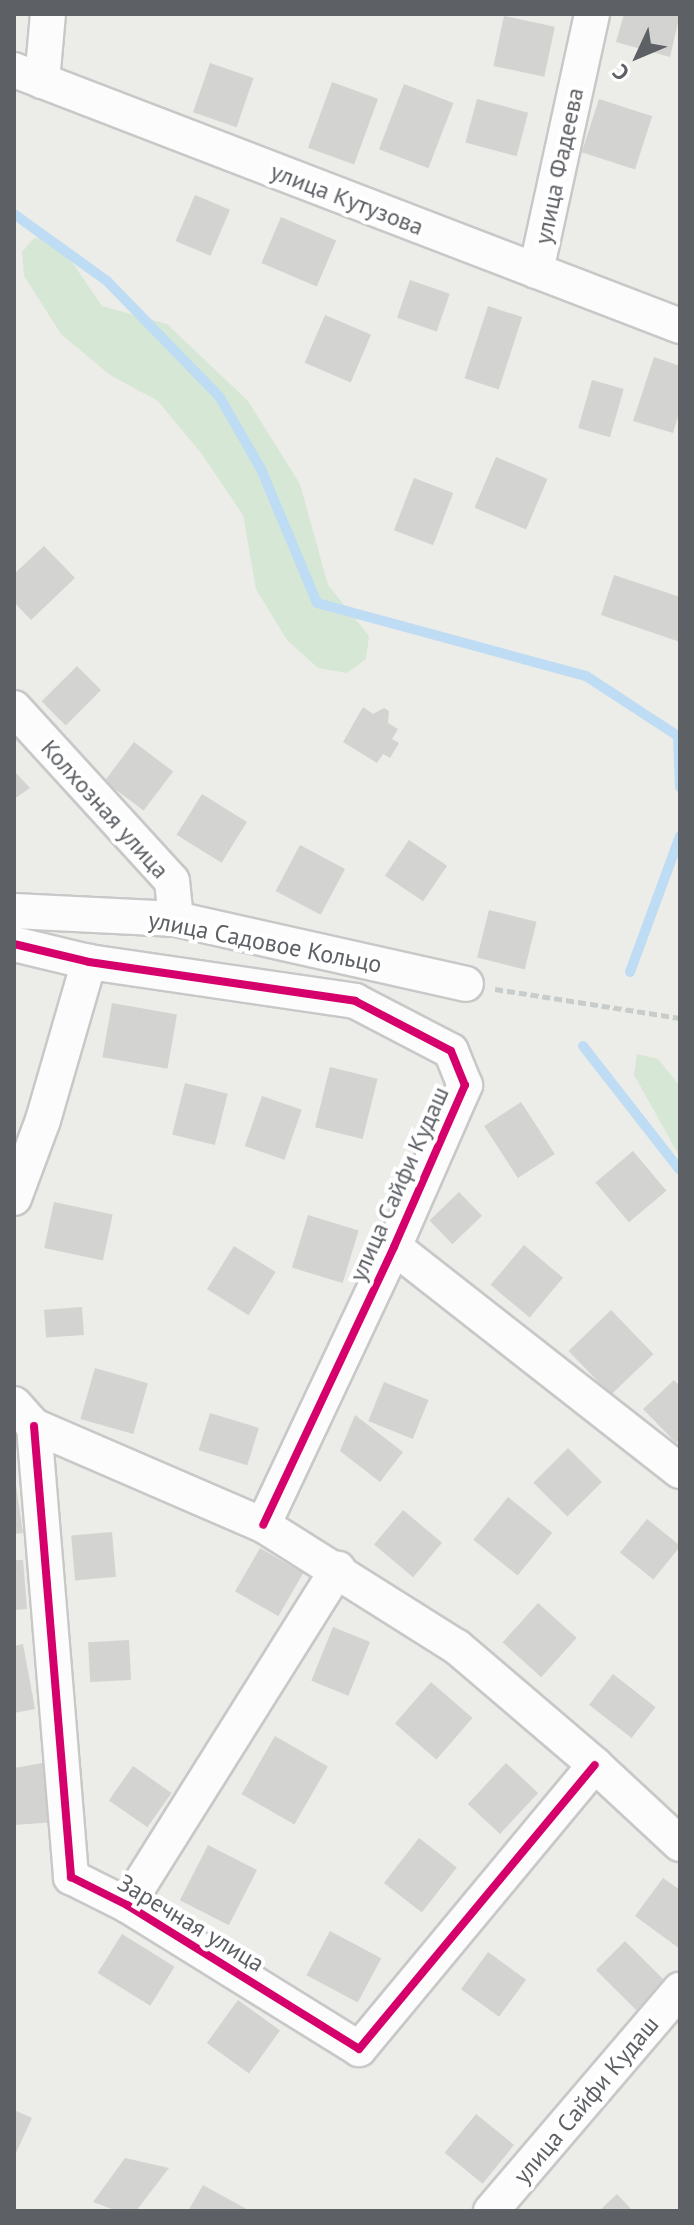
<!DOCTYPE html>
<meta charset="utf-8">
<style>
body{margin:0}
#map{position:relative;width:694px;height:2225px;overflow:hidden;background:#ecece8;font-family:"PT Sans",sans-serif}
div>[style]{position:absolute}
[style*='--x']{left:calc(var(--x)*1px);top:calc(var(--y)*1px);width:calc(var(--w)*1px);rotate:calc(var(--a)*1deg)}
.green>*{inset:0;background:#d6e8d5}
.stream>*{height:10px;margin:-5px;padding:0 5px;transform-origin:5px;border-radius:5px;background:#bedcf3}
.building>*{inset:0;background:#d3d3d1;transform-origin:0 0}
.path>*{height:5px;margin-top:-2.5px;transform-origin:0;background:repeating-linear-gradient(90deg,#c8cdcb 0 8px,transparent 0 12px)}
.roads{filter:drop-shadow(2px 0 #c8c8c8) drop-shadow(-2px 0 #c8c8c8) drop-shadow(0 2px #c8c8c8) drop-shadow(0 -2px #c8c8c8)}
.minor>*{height:34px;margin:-17px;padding:0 17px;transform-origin:17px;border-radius:17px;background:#fcfcfc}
.cycleway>*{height:8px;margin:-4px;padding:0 4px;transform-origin:4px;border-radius:4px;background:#d6006c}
span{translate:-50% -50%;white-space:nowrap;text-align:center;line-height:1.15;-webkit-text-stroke:8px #fff;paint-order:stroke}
.street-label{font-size:24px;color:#5d6065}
.frame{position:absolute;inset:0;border:16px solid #5d6065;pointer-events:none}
.north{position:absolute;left:598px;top:16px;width:80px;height:80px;-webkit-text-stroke:6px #fff;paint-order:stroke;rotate:226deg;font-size:22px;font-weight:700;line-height:32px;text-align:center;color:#5d6065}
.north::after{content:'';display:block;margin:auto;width:28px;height:36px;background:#5d6065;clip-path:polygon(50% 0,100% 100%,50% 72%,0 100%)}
</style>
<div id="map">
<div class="green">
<i style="clip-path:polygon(34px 238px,57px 240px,102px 306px,167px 324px,248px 401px,300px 484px,328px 585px,369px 636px,366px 659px,347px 673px,318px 668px,287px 640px,256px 589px,243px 515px,201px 453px,158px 401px,110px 375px,61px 334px,24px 276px,22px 252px)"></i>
<i style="clip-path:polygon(637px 1054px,658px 1059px,680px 1086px,680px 1157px,634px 1075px)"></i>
</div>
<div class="stream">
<i style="--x:14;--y:214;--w:115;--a:35.8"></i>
<i style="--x:107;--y:281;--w:161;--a:45.8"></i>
<i style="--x:219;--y:396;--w:84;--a:60.1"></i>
<i style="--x:261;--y:469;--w:145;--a:67.3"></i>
<i style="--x:317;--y:603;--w:279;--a:15.2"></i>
<i style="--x:586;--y:676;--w:110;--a:33.1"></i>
<i style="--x:678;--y:736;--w:51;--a:87.8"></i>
<i style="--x:630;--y:972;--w:145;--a:-69.8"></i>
<i style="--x:583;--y:1046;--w:157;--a:52"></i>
</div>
<div class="building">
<i style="clip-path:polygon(624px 14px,680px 14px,670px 57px,616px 42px)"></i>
<i style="left:504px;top:16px;width:52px;height:51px;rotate:12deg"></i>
<i style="left:210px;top:63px;width:46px;height:52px;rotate:19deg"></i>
<i style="left:332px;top:82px;width:49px;height:70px;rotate:20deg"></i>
<i style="left:404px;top:84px;width:53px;height:70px;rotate:21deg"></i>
<i style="left:477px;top:99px;width:53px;height:45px;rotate:15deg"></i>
<i style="left:599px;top:99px;width:56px;height:56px;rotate:18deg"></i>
<i style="left:195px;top:195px;width:38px;height:50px;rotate:23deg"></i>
<i style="left:281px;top:217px;width:60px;height:50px;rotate:23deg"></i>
<i style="left:410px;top:280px;width:42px;height:40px;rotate:19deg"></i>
<i style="left:488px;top:306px;width:36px;height:76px;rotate:18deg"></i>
<i style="left:325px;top:315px;width:50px;height:52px;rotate:23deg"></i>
<i style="clip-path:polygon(654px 357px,680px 366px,680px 410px,673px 433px,633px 421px)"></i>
<i style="left:592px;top:380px;width:33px;height:50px;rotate:16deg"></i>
<i style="left:496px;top:457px;width:56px;height:55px;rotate:23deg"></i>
<i style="left:414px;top:478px;width:42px;height:56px;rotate:21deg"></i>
<i style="clip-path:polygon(44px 546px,75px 578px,31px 620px,14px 602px,14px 574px)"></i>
<i style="clip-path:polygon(614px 575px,680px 597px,680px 642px,601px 615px)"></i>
<i style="left:77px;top:666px;width:34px;height:50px;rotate:45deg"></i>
<i style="clip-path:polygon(363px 707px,373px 714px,384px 708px,389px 711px,388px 723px,398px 729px,392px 739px,399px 743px,390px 758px,383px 754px,377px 763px,343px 742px)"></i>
<i style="left:134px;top:742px;width:49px;height:49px;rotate:37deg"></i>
<i style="clip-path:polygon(14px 771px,30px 788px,14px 799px)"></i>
<i style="left:202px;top:794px;width:53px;height:48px;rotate:32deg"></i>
<i style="left:409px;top:840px;width:46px;height:43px;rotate:34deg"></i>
<i style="left:300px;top:845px;width:51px;height:52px;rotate:28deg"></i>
<i style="left:489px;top:910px;width:49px;height:49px;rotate:14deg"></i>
<i style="left:112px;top:1003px;width:66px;height:55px;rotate:10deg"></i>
<i style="left:330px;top:1067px;width:49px;height:62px;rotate:14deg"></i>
<i style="left:185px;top:1083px;width:44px;height:53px;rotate:14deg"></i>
<i style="left:262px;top:1096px;width:42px;height:53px;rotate:19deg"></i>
<i style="left:521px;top:1102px;width:62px;height:44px;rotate:57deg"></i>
<i style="left:633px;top:1151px;width:52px;height:49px;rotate:50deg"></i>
<i style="left:459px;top:1192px;width:33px;height:41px;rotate:46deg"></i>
<i style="left:54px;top:1202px;width:60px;height:47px;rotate:12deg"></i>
<i style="left:308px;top:1215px;width:53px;height:55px;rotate:17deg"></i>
<i style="left:524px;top:1245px;width:51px;height:52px;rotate:40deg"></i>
<i style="left:234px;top:1246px;width:49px;height:51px;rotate:32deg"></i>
<i style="left:82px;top:1307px;width:28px;height:38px;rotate:86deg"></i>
<i style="left:611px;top:1310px;width:61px;height:59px;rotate:46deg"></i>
<i style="left:95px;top:1368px;width:55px;height:53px;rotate:16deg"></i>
<i style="clip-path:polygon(674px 1380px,680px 1386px,680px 1440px,676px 1443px,643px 1409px)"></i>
<i style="left:384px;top:1382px;width:48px;height:42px;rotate:22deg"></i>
<i style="left:210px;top:1413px;width:51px;height:39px;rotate:17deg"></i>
<i style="clip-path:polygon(355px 1415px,403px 1452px,380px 1482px,340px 1451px)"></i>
<i style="left:568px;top:1448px;width:48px;height:49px;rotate:45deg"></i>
<i style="clip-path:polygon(14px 1472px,23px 1533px,14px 1534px)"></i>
<i style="left:508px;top:1497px;width:57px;height:55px;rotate:39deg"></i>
<i style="left:403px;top:1510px;width:51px;height:45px;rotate:40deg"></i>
<i style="left:647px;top:1519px;width:43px;height:43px;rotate:39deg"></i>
<i style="left:112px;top:1532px;width:45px;height:41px;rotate:85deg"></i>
<i style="left:260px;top:1548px;width:50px;height:50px;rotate:30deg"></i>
<i style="clip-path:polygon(14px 1560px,23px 1560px,27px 1609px,14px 1610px)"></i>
<i style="left:538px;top:1603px;width:52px;height:53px;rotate:42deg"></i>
<i style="left:333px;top:1627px;width:40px;height:58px;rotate:22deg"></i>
<i style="left:129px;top:1640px;width:40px;height:41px;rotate:87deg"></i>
<i style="clip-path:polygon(23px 1644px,35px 1709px,14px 1713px,14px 1646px)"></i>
<i style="left:613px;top:1674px;width:54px;height:39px;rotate:38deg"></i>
<i style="left:431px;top:1682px;width:55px;height:55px;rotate:41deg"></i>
<i style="left:275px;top:1736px;width:61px;height:67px;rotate:30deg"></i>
<i style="clip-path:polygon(48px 1762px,56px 1822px,14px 1825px,14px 1768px)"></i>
<i style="left:506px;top:1763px;width:44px;height:56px;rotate:43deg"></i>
<i style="left:133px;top:1766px;width:47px;height:42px;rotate:35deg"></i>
<i style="left:419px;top:1838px;width:48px;height:57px;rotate:38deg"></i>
<i style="left:208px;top:1845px;width:55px;height:62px;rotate:27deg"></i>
<i style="clip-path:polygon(663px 1878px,680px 1890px,680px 1949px,635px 1916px)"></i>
<i style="left:330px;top:1931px;width:58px;height:50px;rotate:28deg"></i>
<i style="left:122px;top:1934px;width:62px;height:46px;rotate:32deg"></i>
<i style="left:625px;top:1941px;width:57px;height:41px;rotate:45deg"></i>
<i style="left:488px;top:1952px;width:47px;height:46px;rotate:36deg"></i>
<i style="left:238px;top:2000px;width:52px;height:53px;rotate:36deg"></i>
<i style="clip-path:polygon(14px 2110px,32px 2118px,14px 2157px)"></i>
<i style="left:476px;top:2114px;width:49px;height:50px;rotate:39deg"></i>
<i style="clip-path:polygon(125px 2158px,169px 2168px,136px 2211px,117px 2211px,93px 2202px)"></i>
<i style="clip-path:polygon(203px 2185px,250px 2211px,188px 2211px)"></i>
<i style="clip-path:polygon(617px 2194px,633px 2211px,599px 2211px)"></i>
</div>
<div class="path">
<i style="--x:495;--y:989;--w:187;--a:8.9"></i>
</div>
<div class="roads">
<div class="minor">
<i style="--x:14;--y:70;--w:714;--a:21.03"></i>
<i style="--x:42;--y:81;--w:67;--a:-84.9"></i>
<i style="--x:536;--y:271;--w:263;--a:-77.7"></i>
<i style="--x:14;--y:708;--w:234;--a:47.6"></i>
<i style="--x:172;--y:881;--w:38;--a:84"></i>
<i style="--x:14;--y:911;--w:162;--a:2.8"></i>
<i style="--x:176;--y:919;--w:297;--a:12.6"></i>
<i style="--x:14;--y:944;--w:77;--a:13.5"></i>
<i style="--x:89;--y:962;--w:269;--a:8.3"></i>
<i style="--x:355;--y:1001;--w:108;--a:27.5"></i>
<i style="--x:451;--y:1051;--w:37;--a:68"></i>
<i style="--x:465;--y:1085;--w:177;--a:113.7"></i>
<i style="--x:394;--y:1247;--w:307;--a:115.2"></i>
<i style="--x:14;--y:1198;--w:83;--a:-69.6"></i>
<i style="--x:43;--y:1120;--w:165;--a:-73.8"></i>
<i style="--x:394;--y:1247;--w:363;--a:38.1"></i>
<i style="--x:14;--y:1404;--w:30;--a:48"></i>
<i style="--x:34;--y:1426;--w:249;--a:23.4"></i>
<i style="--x:263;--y:1525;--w:229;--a:32.2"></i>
<i style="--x:457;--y:1647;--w:182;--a:40.5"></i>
<i style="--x:595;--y:1765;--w:116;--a:42.9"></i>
<i style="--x:34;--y:1426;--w:453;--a:85.3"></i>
<i style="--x:71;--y:1877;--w:63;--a:26.6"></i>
<i style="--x:127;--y:1905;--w:273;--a:31.8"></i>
<i style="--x:359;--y:2049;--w:369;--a:-50.3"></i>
<i style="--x:127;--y:1905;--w:397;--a:-57.9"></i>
<i style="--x:491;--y:2211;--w:291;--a:-49.5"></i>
</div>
</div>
<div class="cycleway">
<i style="--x:14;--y:944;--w:77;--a:13.5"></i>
<i style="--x:89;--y:962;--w:269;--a:8.3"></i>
<i style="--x:355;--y:1001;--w:108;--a:27.5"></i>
<i style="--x:451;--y:1051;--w:37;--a:68"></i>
<i style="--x:465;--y:1085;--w:177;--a:113.7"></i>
<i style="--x:394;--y:1247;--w:307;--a:115.2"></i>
<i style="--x:34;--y:1426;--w:453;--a:85.3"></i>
<i style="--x:71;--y:1877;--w:63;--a:26.6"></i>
<i style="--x:127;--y:1905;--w:273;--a:31.8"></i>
<i style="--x:359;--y:2049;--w:369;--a:-50.3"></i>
</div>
<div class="street-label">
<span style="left:559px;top:166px;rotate:-78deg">улица Фадеева</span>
<span style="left:347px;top:199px;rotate:21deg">улица Кутузова</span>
<span style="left:105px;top:809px;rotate:48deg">Колхозная улица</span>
<span style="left:265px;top:942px;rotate:11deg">улица Садовое Кольцо</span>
<span style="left:399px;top:1184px;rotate:-66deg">улица Сайфи Кудаш</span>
<span style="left:191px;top:1923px;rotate:31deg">Заречная улица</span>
<span style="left:586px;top:2100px;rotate:-50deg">улица Сайфи Кудаш</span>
</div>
<div class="frame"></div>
<div class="north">С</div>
</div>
